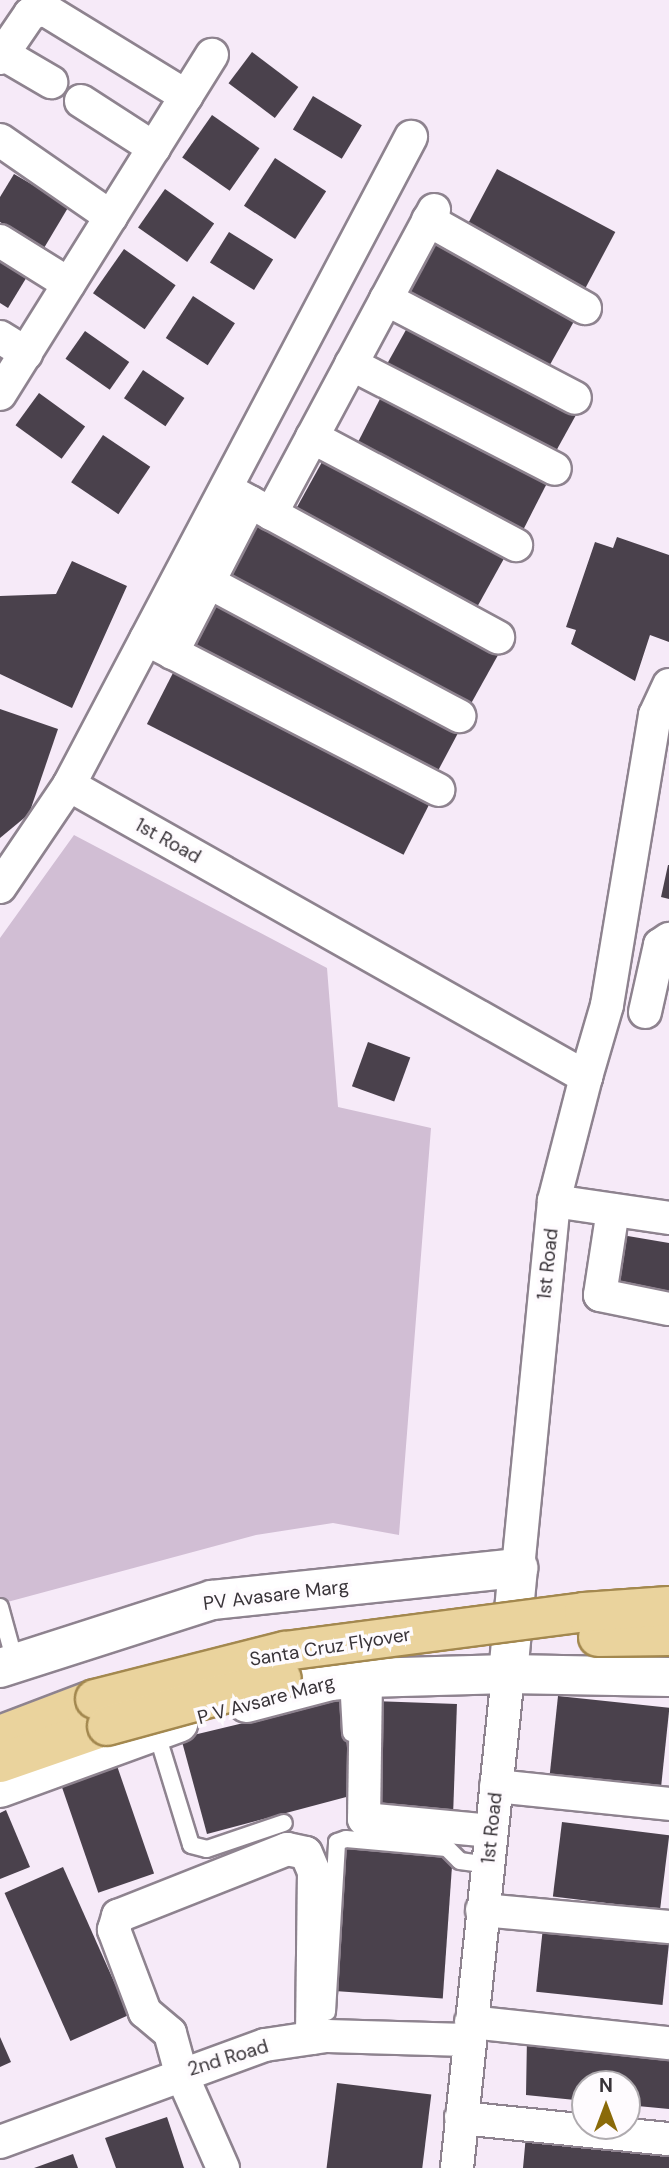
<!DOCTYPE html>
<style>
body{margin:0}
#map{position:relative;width:669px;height:2168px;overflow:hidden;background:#f6eaf8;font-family:"DM Sans",sans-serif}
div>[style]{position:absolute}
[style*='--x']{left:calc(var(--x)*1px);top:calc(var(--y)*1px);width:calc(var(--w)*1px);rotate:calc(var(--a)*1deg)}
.green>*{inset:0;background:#d1bed4}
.building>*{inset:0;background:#4a414c;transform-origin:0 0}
.roads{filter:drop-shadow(2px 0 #8e838f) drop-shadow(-2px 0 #8e838f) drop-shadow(0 2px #8e838f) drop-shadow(0 -2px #8e838f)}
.lane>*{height:16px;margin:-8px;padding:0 8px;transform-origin:8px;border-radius:8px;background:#fff}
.street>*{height:32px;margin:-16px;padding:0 16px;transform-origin:16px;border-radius:16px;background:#fff}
.secondary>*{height:38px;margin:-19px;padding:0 19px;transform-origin:19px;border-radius:19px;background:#fff}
.primary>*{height:38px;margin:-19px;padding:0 19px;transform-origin:19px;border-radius:19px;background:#ead39d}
.bridges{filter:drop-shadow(2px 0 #a3884f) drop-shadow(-2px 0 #a3884f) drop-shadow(0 2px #a3884f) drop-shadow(0 -2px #a3884f)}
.primary-bridge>*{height:38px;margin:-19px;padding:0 19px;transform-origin:19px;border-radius:19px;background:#ead39d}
span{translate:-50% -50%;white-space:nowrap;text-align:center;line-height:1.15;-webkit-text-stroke:7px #fefbfe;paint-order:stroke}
.street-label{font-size:19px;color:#383338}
.north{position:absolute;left:571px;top:2070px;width:70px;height:70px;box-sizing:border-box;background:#fefbfe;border:2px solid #afabaf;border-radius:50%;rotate:0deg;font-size:19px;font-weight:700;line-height:28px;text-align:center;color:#383338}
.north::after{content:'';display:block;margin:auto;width:24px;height:32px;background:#8a6a09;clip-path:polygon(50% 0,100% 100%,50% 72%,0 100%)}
</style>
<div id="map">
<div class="green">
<i style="clip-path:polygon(74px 835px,327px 968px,338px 1107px,431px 1128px,399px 1535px,333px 1523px,256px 1535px,0 1604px,0 938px)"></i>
</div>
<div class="building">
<i style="left:252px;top:52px;width:58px;height:39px;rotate:37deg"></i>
<i style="left:313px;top:96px;width:57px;height:39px;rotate:31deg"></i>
<i style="left:212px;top:115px;width:58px;height:52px;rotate:35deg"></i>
<i style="left:275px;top:158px;width:61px;height:57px;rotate:33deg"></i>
<i style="left:497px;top:169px;width:134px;height:65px;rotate:28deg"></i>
<i style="clip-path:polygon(14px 174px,69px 206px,44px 248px,0 222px,0 197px)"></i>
<i style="left:165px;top:189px;width:60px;height:47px;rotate:35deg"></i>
<i style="left:229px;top:232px;width:52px;height:36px;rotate:32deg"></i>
<i style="left:435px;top:240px;width:161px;height:65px;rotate:29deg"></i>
<i style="left:124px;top:249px;width:63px;height:54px;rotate:35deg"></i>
<i style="clip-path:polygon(0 258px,28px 275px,8px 308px,0 303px)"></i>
<i style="left:193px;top:296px;width:50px;height:50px;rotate:33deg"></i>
<i style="left:412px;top:319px;width:190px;height:59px;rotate:29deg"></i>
<i style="left:85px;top:331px;width:54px;height:34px;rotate:35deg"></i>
<i style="left:143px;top:370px;width:50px;height:34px;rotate:34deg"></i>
<i style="left:39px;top:393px;width:57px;height:40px;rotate:36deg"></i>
<i style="left:382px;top:395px;width:187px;height:64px;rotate:27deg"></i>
<i style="left:103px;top:435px;width:57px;height:57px;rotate:34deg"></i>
<i style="left:327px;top:453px;width:206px;height:64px;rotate:29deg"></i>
<i style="left:248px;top:514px;width:287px;height:68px;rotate:29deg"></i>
<i style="clip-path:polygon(617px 537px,669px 555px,669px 642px,650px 635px,635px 681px,571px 644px,576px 630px,566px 627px,595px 542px,613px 548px)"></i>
<i style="clip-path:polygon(72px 561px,127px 586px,72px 708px,0 674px,0 596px,56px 594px)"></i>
<i style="left:212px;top:593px;width:283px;height:62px;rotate:28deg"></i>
<i style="left:176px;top:667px;width:288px;height:64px;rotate:27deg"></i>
<i style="clip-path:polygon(0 709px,58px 729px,29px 814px,0 838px)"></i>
<i style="clip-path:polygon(668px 865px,669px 865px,669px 899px,661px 897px)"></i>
<i style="left:368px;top:1042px;width:45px;height:47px;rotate:20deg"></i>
<i style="clip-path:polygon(616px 1234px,669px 1243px,669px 1301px,606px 1290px)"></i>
<i style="left:558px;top:1696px;width:112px;height:94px;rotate:6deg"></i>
<i style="clip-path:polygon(344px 1699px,350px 1796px,207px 1834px,181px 1738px)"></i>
<i style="left:373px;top:1701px;width:84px;height:115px;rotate:2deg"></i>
<i style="left:115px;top:1760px;width:120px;height:59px;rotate:71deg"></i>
<i style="clip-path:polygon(6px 1810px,30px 1867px,0 1879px,0 1813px)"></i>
<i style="left:562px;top:1822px;width:108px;height:75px;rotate:7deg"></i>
<i style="left:341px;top:1848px;width:112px;height:143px;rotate:4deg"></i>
<i style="left:63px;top:1867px;width:162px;height:64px;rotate:66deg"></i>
<i style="left:543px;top:1927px;width:127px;height:65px;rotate:6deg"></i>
<i style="clip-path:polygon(527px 2036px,669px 2050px,669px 2109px,627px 2105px,627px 2084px,585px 2084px,585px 2101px,526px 2095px)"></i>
<i style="clip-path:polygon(0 2037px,11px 2062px,0 2067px)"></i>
<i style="left:337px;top:2083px;width:95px;height:86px;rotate:7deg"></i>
<i style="clip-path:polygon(167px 2117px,184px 2168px,116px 2168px,105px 2138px)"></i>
<i style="clip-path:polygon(526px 2135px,669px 2147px,669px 2168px,523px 2168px)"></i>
<i style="clip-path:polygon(73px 2154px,78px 2168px,34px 2168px)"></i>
</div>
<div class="roads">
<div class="lane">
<i style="--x:0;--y:1607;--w:57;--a:74.7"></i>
<i style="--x:348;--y:1679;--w:54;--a:86.8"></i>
<i style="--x:156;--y:1731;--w:119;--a:72.9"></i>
<i style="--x:191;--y:1845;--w:16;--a:14"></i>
<i style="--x:207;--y:1849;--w:81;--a:-18.7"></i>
<i style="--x:327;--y:2012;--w:170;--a:-86.6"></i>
<i style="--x:337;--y:1842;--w:9;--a:-18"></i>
<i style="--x:346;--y:1839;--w:101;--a:5.1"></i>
<i style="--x:447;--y:1848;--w:18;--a:45"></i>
<i style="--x:460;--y:1861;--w:28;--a:8"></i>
</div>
<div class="street">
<i style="--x:3;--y:54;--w:56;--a:30.3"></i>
<i style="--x:0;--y:58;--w:53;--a:-55.7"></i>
<i style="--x:30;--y:14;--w:15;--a:-20"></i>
<i style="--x:44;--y:9;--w:167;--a:31.5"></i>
<i style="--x:81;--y:101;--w:87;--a:32.8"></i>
<i style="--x:0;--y:140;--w:135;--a:34.7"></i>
<i style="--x:428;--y:220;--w:180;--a:29.3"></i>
<i style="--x:0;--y:241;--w:81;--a:31.9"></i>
<i style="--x:386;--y:299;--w:213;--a:27.6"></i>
<i style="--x:0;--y:337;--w:31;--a:32"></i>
<i style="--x:351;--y:364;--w:229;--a:27.2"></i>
<i style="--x:0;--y:394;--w:400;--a:-58"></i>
<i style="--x:312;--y:437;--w:231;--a:27.9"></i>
<i style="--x:226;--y:489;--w:310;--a:28.6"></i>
<i style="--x:271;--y:514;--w:345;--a:-61.8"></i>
<i style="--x:208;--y:582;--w:285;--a:28.1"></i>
<i style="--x:146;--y:639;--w:329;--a:27.3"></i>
<i style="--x:172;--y:653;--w:170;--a:-62.7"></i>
<i style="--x:69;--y:785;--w:733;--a:-62.18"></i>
<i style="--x:0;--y:887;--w:123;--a:-55.9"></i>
<i style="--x:69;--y:785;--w:594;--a:29.46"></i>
<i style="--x:586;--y:1077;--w:128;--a:104.5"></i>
<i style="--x:554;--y:1201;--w:369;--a:95.6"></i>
<i style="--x:645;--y:1012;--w:69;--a:-77.4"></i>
<i style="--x:660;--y:945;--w:11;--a:-34"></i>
<i style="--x:586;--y:1077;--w:75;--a:-73.7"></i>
<i style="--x:607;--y:1005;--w:294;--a:-80.6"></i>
<i style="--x:655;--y:715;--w:33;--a:-65"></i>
<i style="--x:554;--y:1201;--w:116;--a:8.4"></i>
<i style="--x:613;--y:1210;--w:86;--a:98.7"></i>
<i style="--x:600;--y:1295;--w:70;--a:11.5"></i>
<i style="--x:366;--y:1678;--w:141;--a:90.8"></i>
<i style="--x:364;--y:1819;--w:128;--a:5.4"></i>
<i style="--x:496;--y:1786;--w:174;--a:5.9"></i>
<i style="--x:482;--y:1910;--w:188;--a:5.2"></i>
<i style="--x:471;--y:2022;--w:199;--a:6.1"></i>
<i style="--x:461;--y:2118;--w:209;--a:5.8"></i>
<i style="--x:0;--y:2142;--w:282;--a:-20.1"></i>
<i style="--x:265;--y:2045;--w:62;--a:-8.4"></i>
<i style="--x:326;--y:2036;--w:142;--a:1.6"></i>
<i style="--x:223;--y:2168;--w:104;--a:-113.9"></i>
<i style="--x:181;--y:2073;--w:41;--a:-105.4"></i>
<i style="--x:170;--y:2033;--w:33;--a:-140"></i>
<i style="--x:145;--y:2012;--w:88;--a:-110.7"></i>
<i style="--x:114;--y:1930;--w:15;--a:-74"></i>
<i style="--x:118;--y:1916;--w:182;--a:-21.6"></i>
<i style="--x:287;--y:1849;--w:19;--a:12"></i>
<i style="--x:306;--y:1853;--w:21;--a:67"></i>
<i style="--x:314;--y:1872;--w:166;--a:90.7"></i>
<i style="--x:457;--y:2168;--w:497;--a:-84.1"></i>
</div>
<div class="secondary">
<i style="--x:0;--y:1668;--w:223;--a:-17.8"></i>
<i style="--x:212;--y:1600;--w:308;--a:-6"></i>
<i style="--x:518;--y:1568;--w:106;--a:95.4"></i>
<i style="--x:247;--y:1703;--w:86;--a:-14.8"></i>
<i style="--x:330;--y:1681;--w:36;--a:-5"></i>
<i style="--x:366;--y:1678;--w:142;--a:-1.6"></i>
<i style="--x:508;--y:1674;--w:161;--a:1.1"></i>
<i style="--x:0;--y:1788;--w:190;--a:-20"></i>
</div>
<div class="primary">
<i style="--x:0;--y:1735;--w:102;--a:-20.8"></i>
<i style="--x:0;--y:1763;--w:113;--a:-19.1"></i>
</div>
</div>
<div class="bridges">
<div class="primary-bridge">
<i style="--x:598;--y:1637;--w:71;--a:-0.8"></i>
<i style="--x:95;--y:1699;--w:196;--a:-14.2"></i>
<i style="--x:285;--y:1651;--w:302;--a:-7.4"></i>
<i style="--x:584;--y:1612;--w:85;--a:-4"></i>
<i style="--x:107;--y:1726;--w:181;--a:-15.3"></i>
</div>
</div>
<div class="street-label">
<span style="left:168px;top:841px;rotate:29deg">1st Road</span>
<span style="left:548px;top:1264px;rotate:-84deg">1st Road</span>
<span style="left:276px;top:1595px;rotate:-7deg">PV Avasare Marg</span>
<span style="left:330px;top:1647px;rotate:-9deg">Santa Cruz Flyover</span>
<span style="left:266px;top:1700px;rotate:-15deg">P V Avsare Marg</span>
<span style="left:492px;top:1828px;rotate:-84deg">1st Road</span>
<span style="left:228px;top:2058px;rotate:-17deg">2nd Road</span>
</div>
<div class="north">N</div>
</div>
